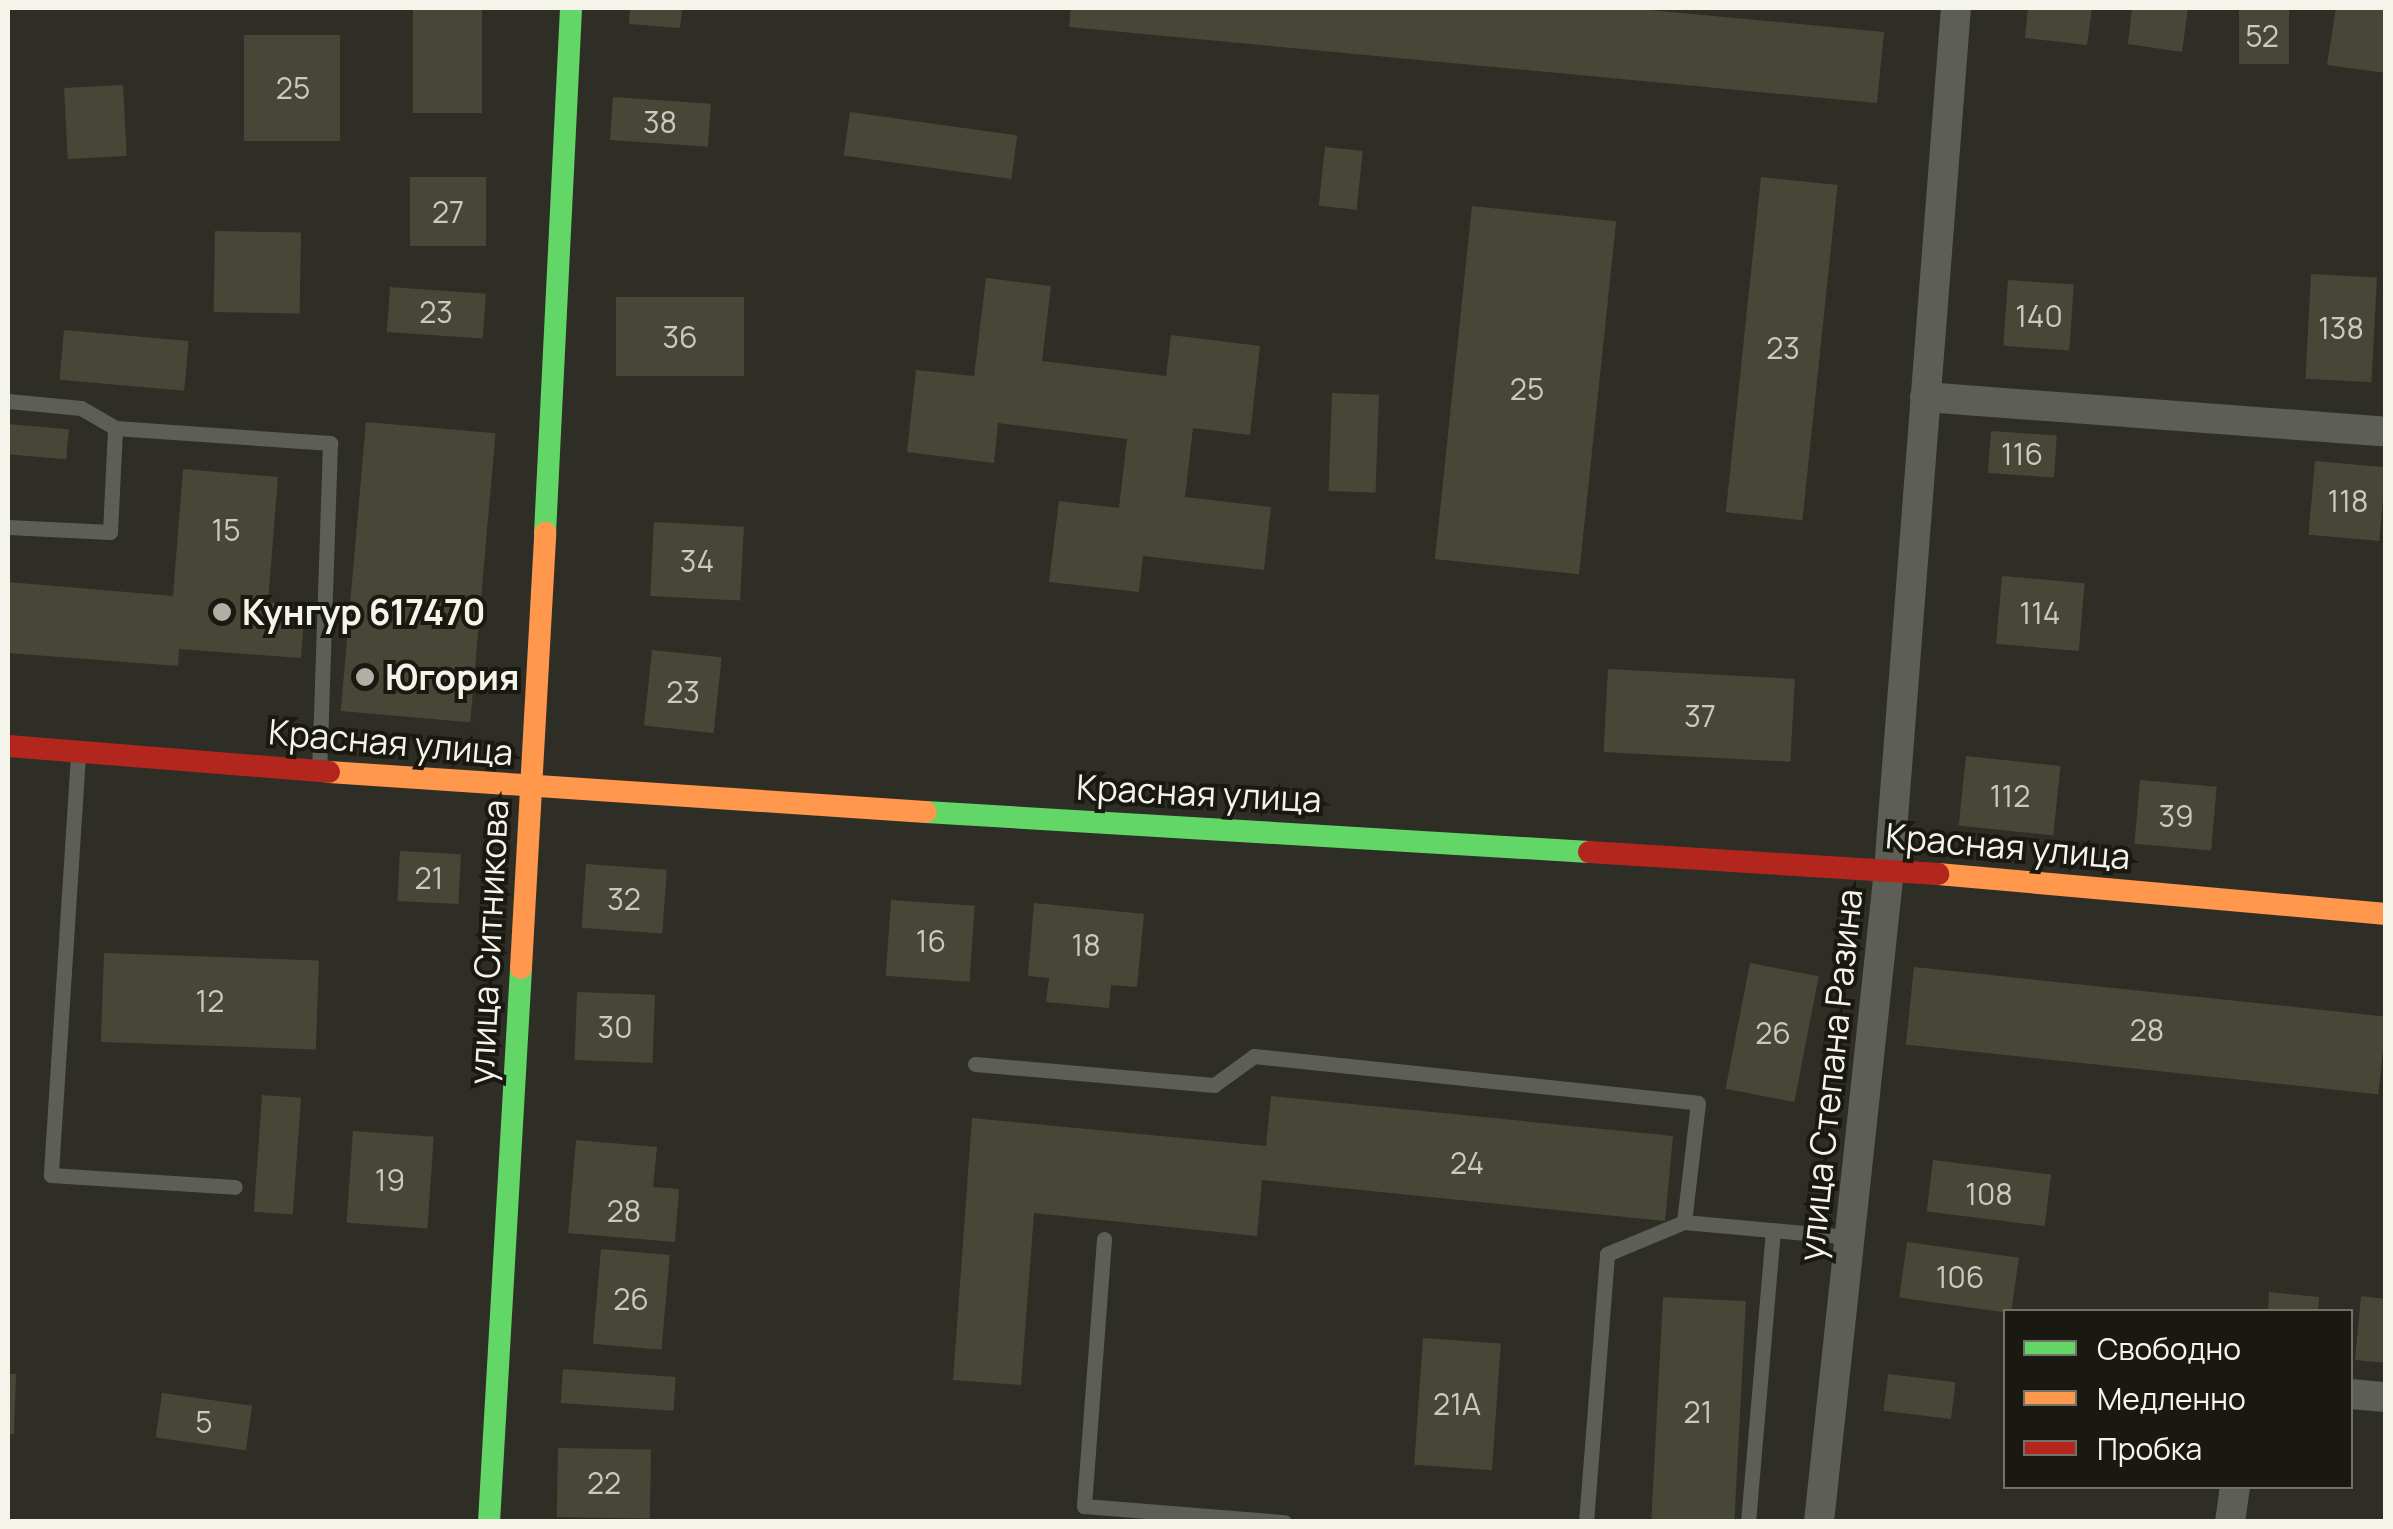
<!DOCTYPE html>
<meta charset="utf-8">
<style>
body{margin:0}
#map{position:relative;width:2393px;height:1529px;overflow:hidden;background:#2e2e26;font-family:Manrope,sans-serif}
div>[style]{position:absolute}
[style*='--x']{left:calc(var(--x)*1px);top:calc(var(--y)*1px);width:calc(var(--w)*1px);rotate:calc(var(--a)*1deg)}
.building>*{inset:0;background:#474737;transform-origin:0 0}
.lane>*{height:15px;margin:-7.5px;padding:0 7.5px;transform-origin:7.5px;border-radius:7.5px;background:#5e5e58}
.street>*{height:30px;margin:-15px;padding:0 15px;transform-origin:15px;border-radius:15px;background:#5e5e58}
.fast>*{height:22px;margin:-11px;padding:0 11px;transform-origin:11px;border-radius:11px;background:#63d668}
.slow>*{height:22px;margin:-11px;padding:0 11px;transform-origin:11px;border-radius:11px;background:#ff974d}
.jam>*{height:22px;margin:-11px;padding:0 11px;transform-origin:11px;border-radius:11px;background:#b3261e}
.dots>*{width:28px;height:28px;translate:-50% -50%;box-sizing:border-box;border:5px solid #191912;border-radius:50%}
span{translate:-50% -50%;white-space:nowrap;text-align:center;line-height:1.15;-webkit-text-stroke:8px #191912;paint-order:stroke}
.number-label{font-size:30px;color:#c9c9bd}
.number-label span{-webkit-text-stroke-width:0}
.poi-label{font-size:35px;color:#f4f4ea;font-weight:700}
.left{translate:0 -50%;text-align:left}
.street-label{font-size:35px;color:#f4f4ea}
.frame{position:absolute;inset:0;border:10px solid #f4f4ea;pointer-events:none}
.legend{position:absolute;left:2003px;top:1309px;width:350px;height:180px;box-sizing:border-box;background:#191912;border:2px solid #717168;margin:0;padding:12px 18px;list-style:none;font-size:30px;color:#f4f4ea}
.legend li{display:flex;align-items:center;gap:20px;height:50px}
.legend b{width:50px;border:2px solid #717168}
</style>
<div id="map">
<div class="building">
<i style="left:413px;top:8px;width:69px;height:105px"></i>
<i style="clip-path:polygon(630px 8px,682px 8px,680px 28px,629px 24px)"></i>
<i style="clip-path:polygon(1071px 8px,1628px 8px,1884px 32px,1877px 103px,1069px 27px)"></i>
<i style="clip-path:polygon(2028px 8px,2092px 8px,2087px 45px,2025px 38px)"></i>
<i style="clip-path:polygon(2132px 8px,2188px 8px,2182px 52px,2128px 44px)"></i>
<i style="left:2239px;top:8px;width:50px;height:56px"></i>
<i style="clip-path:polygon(2336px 8px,2386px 8px,2386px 73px,2327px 65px)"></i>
<i style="left:244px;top:35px;width:96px;height:106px"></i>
<i style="left:123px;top:85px;width:71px;height:59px;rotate:87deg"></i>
<i style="left:613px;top:97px;width:98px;height:43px;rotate:4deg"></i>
<i style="left:850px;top:112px;width:169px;height:44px;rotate:8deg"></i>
<i style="left:1325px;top:147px;width:38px;height:59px;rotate:6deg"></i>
<i style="left:410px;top:177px;width:76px;height:69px"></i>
<i style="left:1761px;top:177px;width:77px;height:337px;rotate:6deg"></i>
<i style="left:1472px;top:206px;width:145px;height:355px;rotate:6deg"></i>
<i style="left:215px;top:231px;width:86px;height:81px;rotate:1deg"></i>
<i style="left:2311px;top:274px;width:66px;height:105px;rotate:3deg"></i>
<i style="clip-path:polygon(986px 278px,1051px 286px,1042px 361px,1166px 376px,1171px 335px,1260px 346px,1250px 435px,1193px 428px,1185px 497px,1271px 507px,1264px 570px,1143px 556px,1139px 592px,1049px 582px,1059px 501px,1119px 508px,1127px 439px,998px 423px,994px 463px,907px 452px,916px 370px,974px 376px)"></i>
<i style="left:2008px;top:280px;width:66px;height:66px;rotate:4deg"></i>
<i style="left:390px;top:287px;width:96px;height:45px;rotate:4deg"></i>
<i style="left:744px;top:297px;width:79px;height:128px;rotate:90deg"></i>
<i style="left:64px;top:330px;width:125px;height:50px;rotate:5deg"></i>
<i style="left:1332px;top:393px;width:47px;height:98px;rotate:2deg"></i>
<i style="left:366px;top:422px;width:130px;height:290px;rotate:5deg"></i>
<i style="left:8px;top:424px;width:61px;height:30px;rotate:5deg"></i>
<i style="left:1991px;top:431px;width:66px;height:42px;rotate:4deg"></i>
<i style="left:2315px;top:461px;width:71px;height:74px;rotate:5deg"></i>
<i style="clip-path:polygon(183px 469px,278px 477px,268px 602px,305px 605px,301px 658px,179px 649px,178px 666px,8px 653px,8px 582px,173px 596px)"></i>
<i style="left:654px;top:522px;width:90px;height:74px;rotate:3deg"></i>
<i style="left:2002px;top:576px;width:83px;height:68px;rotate:5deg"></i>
<i style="left:652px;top:650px;width:70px;height:76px;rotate:6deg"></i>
<i style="left:1608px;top:669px;width:187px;height:83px;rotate:3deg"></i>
<i style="left:1966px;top:756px;width:95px;height:70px;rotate:6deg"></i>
<i style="left:2140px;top:780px;width:77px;height:64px;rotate:5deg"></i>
<i style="left:400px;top:851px;width:61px;height:50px;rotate:3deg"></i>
<i style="left:586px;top:864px;width:81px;height:64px;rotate:4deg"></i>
<i style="left:891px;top:900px;width:84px;height:76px;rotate:4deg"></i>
<i style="clip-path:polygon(1034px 903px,1144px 914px,1137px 987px,1111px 985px,1109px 1008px,1046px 1002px,1049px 978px,1028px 976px)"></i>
<i style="left:104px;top:953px;width:215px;height:89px;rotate:2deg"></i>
<i style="left:1750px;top:963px;width:70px;height:128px;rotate:11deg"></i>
<i style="left:1914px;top:967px;width:475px;height:78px;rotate:6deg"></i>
<i style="left:577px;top:992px;width:78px;height:68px;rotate:2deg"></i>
<i style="left:262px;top:1095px;width:39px;height:117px;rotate:4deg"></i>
<i style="clip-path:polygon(1271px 1096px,1673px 1136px,1665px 1221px,1262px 1180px,1257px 1236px,1034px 1213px,1021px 1385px,953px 1380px,972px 1118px,1266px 1146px)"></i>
<i style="left:353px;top:1131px;width:81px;height:92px;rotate:4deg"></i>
<i style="clip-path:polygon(576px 1140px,657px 1147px,653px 1187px,679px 1189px,675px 1242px,568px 1233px)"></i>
<i style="left:1933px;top:1160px;width:119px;height:52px;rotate:7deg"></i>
<i style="left:1907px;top:1242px;width:113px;height:56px;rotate:8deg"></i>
<i style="left:601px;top:1249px;width:69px;height:95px;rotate:5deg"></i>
<i style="clip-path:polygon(2269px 1292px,2319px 1297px,2318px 1312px,2268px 1312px)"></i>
<i style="clip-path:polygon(2361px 1296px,2386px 1299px,2386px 1363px,2355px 1360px)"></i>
<i style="left:1663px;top:1297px;width:83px;height:225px;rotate:3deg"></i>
<i style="left:1423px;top:1338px;width:78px;height:127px;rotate:4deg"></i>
<i style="left:563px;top:1369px;width:113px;height:34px;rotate:4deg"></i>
<i style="clip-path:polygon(8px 1374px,16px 1374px,14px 1434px,8px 1434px)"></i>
<i style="left:1888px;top:1374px;width:68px;height:37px;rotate:7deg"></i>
<i style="left:162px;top:1393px;width:91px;height:45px;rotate:8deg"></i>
<i style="left:558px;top:1448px;width:93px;height:69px;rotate:1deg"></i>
</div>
<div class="lane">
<i style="--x:8;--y:401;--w:73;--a:5.5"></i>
<i style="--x:81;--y:408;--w:39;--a:30"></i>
<i style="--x:115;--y:428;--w:216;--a:4"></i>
<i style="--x:330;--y:443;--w:324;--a:91.9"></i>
<i style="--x:8;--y:527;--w:102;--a:2.8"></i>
<i style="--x:110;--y:532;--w:104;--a:-87.2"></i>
<i style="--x:78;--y:755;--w:421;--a:93.7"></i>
<i style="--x:51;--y:1175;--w:184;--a:3.7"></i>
<i style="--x:975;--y:1064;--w:240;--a:5"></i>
<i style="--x:1214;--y:1085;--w:49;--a:-35.9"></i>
<i style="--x:1254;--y:1056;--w:446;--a:6"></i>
<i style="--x:1698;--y:1103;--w:120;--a:96.7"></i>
<i style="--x:1684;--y:1222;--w:167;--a:5.2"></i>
<i style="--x:1104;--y:1239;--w:268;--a:94.3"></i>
<i style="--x:1084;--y:1506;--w:201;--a:4.6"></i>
<i style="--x:1586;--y:1522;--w:269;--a:-85.5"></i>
<i style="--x:1607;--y:1254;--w:83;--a:-22.6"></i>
<i style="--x:1748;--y:1522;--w:293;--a:-85.1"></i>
</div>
<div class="street">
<i style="--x:1925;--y:397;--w:462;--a:4.3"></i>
<i style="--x:2350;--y:1394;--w:36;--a:5"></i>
<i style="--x:1819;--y:1522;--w:656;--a:-83.87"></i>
<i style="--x:1889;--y:870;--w:865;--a:-85.56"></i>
<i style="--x:2230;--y:1522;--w:36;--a:-82"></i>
</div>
<div class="fast">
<i style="--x:545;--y:533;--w:526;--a:-87.16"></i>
<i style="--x:926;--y:812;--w:664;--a:3.45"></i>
<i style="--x:489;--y:1522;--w:555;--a:-86.69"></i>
</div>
<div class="slow">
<i style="--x:329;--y:772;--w:598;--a:3.83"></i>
<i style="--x:1938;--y:874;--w:450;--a:5.1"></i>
<i style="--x:521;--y:968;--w:436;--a:-86.8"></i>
</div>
<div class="jam">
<i style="--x:8;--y:746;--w:322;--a:4.6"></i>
<i style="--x:1589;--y:852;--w:350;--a:3.6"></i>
</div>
<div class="dots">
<i style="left:222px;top:612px;background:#afafa5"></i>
<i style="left:365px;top:677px;background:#afafa5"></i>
</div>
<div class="number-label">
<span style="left:2262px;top:36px">52</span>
<span style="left:293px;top:88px">25</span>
<span style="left:660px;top:122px">38</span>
<span style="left:448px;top:212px">27</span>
<span style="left:436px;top:312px">23</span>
<span style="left:2039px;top:316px">140</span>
<span style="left:2341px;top:328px">138</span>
<span style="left:680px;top:337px">36</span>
<span style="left:1783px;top:348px">23</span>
<span style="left:1527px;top:389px">25</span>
<span style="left:2022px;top:454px">116</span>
<span style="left:2348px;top:501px">118</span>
<span style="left:226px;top:530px">15</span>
<span style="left:697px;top:561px">34</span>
<span style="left:2040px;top:613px">114</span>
<span style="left:683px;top:692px">23</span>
<span style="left:1700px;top:716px">37</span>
<span style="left:2010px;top:796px">112</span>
<span style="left:2176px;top:816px">39</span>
<span style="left:429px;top:878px">21</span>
<span style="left:624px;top:899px">32</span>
<span style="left:931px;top:941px">16</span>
<span style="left:1086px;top:945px">18</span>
<span style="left:210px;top:1001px">12</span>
<span style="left:615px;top:1027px">30</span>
<span style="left:2147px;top:1030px">28</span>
<span style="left:1773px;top:1033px">26</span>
<span style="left:1467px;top:1163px">24</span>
<span style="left:390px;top:1180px">19</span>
<span style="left:1989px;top:1194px">108</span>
<span style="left:624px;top:1211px">28</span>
<span style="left:1960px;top:1277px">106</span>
<span style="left:631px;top:1299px">26</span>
<span style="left:1457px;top:1404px">21А</span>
<span style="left:1698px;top:1412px">21</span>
<span style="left:204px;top:1422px">5</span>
<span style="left:604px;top:1483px">22</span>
</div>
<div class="poi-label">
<span class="left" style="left:242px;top:612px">Кунгур 617470</span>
<span class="left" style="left:385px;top:677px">Югория</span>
</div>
<div class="street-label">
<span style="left:391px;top:742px;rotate:5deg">Красная улица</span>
<span style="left:1199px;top:793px;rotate:3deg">Красная улица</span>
<span style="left:2008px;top:846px;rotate:5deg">Красная улица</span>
<span style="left:488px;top:942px;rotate:-87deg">улица Ситникова</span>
<span style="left:1830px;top:1075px;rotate:-84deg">улица Степана Разина</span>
</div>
<div class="frame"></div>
<ul class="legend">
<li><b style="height:12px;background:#63d668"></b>Свободно</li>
<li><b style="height:12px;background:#ff974d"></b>Медленно</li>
<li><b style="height:12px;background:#b3261e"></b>Пробка</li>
</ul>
</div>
